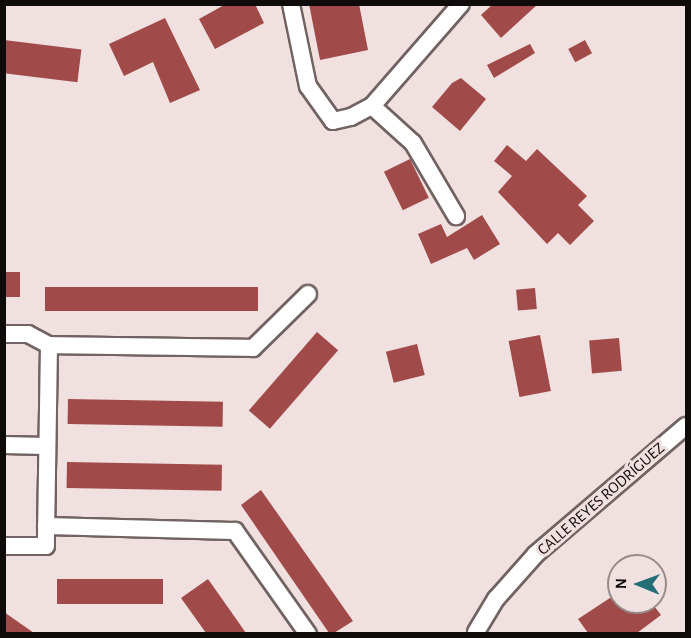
<!DOCTYPE html>
<meta charset="utf-8">
<style>
body{margin:0}
#map{position:relative;width:691px;height:638px;overflow:hidden;background:#f0e0df;font-family:"Alegreya Sans",sans-serif}
div>[style]{position:absolute}
[style*='--x']{left:calc(var(--x)*1px);top:calc(var(--y)*1px);width:calc(var(--w)*1px);rotate:calc(var(--a)*1deg)}
.building>*{inset:0;background:#a04b4a;transform-origin:0 0}
.roads{filter:drop-shadow(2px 0 #706362) drop-shadow(-2px 0 #706362) drop-shadow(0 2px #706362) drop-shadow(0 -2px #706362)}
.minor>*{height:16px;margin:-8px;padding:0 8px;transform-origin:8px;border-radius:8px;background:#fff}
span{translate:-50% -50%;white-space:nowrap;text-align:center;line-height:1.15;-webkit-text-stroke:6px #f0e0df;paint-order:stroke}
.street-label{font-size:16px;color:#100b0b}
.frame{position:absolute;inset:0;border:6px solid #100b0b;pointer-events:none}
.north{position:absolute;left:607px;top:554px;width:60px;height:60px;box-sizing:border-box;background:#f0e0df;border:2px solid #968b8a;border-radius:50%;rotate:271deg;font-size:16px;font-weight:700;line-height:24px;text-align:center;color:#100b0b}
.north::after{content:'';display:block;margin:auto;width:21px;height:27px;background:#246e77;clip-path:polygon(50% 0,100% 100%,50% 72%,0 100%)}
</style>
<div id="map">
<div class="building">
<i style="clip-path:polygon(226px 4px,255px 4px,264px 23px,215px 49px,199px 19px)"></i>
<i style="clip-path:polygon(309px 4px,359px 4px,368px 50px,320px 60px)"></i>
<i style="clip-path:polygon(493px 4px,538px 4px,501px 38px,481px 15px)"></i>
<i style="clip-path:polygon(165px 18px,200px 90px,170px 103px,153px 62px,124px 76px,109px 44px)"></i>
<i style="left:4px;top:40px;width:78px;height:33px;rotate:7deg"></i>
<i style="left:585px;top:40px;width:15px;height:19px;rotate:62deg"></i>
<i style="clip-path:polygon(530px 44px,535px 53px,494px 78px,487px 65px)"></i>
<i style="clip-path:polygon(461px 78px,486px 99px,460px 131px,432px 107px,452px 83px)"></i>
<i style="clip-path:polygon(507px 145px,526px 161px,537px 149px,587px 196px,578px 205px,594px 221px,570px 245px,558px 233px,547px 244px,498px 192px,512px 176px,494px 161px)"></i>
<i style="left:410px;top:159px;width:43px;height:29px;rotate:64deg"></i>
<i style="clip-path:polygon(482px 215px,500px 244px,474px 260px,467px 248px,431px 264px,418px 234px,441px 224px,447px 237px)"></i>
<i style="left:4px;top:272px;width:16px;height:25px"></i>
<i style="left:45px;top:287px;width:213px;height:24px"></i>
<i style="left:535px;top:288px;width:21px;height:19px;rotate:85deg"></i>
<i style="left:317px;top:332px;width:28px;height:104px;rotate:41deg"></i>
<i style="left:540px;top:335px;width:57px;height:32px;rotate:79deg"></i>
<i style="left:619px;top:338px;width:33px;height:30px;rotate:85deg"></i>
<i style="left:417px;top:344px;width:32px;height:32px;rotate:76deg"></i>
<i style="left:68px;top:399px;width:155px;height:25px;rotate:1deg"></i>
<i style="left:67px;top:462px;width:155px;height:26px;rotate:1deg"></i>
<i style="clip-path:polygon(261px 490px,353px 621px,334px 633px,329px 633px,241px 505px)"></i>
<i style="left:57px;top:579px;width:106px;height:25px"></i>
<i style="clip-path:polygon(208px 579px,246px 633px,206px 633px,181px 598px)"></i>
<i style="clip-path:polygon(619px 592px,619px 602px,651px 602px,661px 615px,637px 633px,588px 633px,578px 619px)"></i>
<i style="clip-path:polygon(4px 612px,34px 633px,4px 633px)"></i>
</div>
<div class="roads">
<div class="minor">
<i style="--x:291;--y:4;--w:84;--a:78.3"></i>
<i style="--x:308;--y:86;--w:43;--a:54.5"></i>
<i style="--x:333;--y:121;--w:18;--a:-13"></i>
<i style="--x:351;--y:117;--w:24;--a:-28"></i>
<i style="--x:372;--y:106;--w:135;--a:-48.9"></i>
<i style="--x:372;--y:106;--w:55;--a:42.1"></i>
<i style="--x:413;--y:143;--w:85;--a:59.5"></i>
<i style="--x:4;--y:334;--w:24;--a:0"></i>
<i style="--x:28;--y:334;--w:24;--a:28"></i>
<i style="--x:49;--y:345;--w:201;--a:90.9"></i>
<i style="--x:46;--y:546;--w:42;--a:180"></i>
<i style="--x:49;--y:345;--w:204;--a:0.8"></i>
<i style="--x:253;--y:348;--w:77;--a:-44.5"></i>
<i style="--x:4;--y:445;--w:42;--a:1.4"></i>
<i style="--x:46;--y:526;--w:189;--a:1.5"></i>
<i style="--x:235;--y:531;--w:126;--a:54.7"></i>
<i style="--x:476;--y:632;--w:39;--a:-59"></i>
<i style="--x:496;--y:599;--w:60;--a:-48.4"></i>
<i style="--x:536;--y:554;--w:197;--a:-40.5"></i>
</div>
</div>
<div class="street-label">
<span style="left:601px;top:499px;rotate:-41deg">CALLE REYES RODRÍGUEZ</span>
</div>
<div class="frame"></div>
<div class="north">N</div>
</div>
